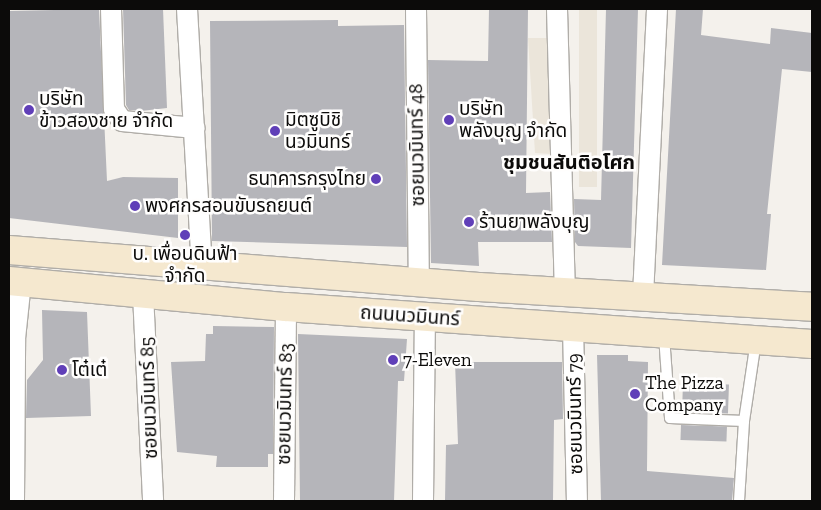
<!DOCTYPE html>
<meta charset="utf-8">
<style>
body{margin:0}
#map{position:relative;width:821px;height:510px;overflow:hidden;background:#f4f1ec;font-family:"Zilla Slab","Noto Sans Thai",serif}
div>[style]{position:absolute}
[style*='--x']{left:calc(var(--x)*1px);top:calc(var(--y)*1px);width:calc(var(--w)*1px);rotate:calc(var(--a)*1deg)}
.built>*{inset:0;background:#ebe5da;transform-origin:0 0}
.building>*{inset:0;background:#b5b5ba;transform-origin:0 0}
.roads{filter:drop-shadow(1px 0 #b0ada8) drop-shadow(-1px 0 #b0ada8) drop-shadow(0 1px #b0ada8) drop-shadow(0 -1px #b0ada8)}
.service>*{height:10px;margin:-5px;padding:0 5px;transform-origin:5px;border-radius:5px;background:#fff}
.minor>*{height:20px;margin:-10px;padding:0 10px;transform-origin:10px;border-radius:10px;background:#fff}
.secondary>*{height:28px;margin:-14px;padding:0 14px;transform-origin:14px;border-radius:14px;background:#f5e8cf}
.dots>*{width:14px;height:14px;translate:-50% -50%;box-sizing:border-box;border:2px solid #fffefd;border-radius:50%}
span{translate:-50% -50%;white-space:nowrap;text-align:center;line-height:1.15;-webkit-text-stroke:5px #fffefd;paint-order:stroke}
.poi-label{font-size:19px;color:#0c0b0a}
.left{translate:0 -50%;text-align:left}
.right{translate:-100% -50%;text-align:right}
.street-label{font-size:19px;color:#0c0b0a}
.neighbourhood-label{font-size:20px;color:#0c0b0a;font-weight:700}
.frame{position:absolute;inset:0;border:10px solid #0c0b0a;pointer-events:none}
</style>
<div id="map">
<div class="built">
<i style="left:579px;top:9px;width:18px;height:178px"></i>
<i style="clip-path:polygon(528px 38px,550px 38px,551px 154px,535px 153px)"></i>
</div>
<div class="building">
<i style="clip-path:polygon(99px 9px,107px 181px,123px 177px,178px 178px,178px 238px,9px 218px,9px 11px)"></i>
<i style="clip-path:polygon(123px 9px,163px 9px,167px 108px,141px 111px,129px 110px,126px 105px)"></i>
<i style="clip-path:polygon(489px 9px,528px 9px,526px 193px,550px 192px,552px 242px,478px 242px,479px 266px,431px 263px,428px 60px,488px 61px)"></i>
<i style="clip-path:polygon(606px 9px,638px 9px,631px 248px,578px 246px,575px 242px,574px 199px,601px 200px)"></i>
<i style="clip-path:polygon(676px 9px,703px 9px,701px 35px,770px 44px,771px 28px,812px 33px,812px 72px,782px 69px,767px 214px,771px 214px,766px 270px,662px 265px)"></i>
<i style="clip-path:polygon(338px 20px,338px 26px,404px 25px,407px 247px,212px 241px,210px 21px)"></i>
<i style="clip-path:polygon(42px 310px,87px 312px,91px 416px,26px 418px,27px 380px,43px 360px)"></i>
<i style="clip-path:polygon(213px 326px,274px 327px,273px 454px,268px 454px,268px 467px,216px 467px,217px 456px,177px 452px,171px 362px,205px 361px,206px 334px,213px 334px)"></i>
<i style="clip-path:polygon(298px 334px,407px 339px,404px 381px,398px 381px,394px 501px,300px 501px)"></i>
<i style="clip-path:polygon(597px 355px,628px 355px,628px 361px,648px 362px,647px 471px,734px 478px,732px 501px,601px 501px)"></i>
<i style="clip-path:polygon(455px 362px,562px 362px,563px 419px,554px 420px,553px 501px,445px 501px,446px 445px,458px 444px)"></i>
<i style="left:683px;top:383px;width:46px;height:29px;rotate:2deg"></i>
<i style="left:681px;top:425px;width:46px;height:15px;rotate:2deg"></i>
</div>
<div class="roads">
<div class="service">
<i style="--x:664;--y:336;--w:82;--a:85.8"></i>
<i style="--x:670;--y:418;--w:74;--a:2.3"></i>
<i style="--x:744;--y:421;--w:81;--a:-81.5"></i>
<i style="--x:739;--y:501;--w:80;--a:-86.4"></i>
</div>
<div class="minor">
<i style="--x:111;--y:9;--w:100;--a:88.3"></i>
<i style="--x:114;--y:109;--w:14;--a:56"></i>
<i style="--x:122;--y:121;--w:73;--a:5.5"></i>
<i style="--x:187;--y:9;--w:257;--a:86.7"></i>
<i style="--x:416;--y:9;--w:273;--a:89.4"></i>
<i style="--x:557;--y:9;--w:282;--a:88.4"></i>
<i style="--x:143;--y:294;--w:207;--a:87.2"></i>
<i style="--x:643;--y:296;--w:287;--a:-87.2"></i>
<i style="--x:573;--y:327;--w:174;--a:88.7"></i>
<i style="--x:14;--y:501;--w:162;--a:-89.6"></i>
<i style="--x:15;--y:339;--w:57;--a:-84"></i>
<i style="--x:284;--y:501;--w:194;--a:-89.4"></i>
<i style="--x:423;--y:501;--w:183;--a:-89.4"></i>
</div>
<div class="secondary">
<i style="--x:9;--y:250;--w:471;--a:4.5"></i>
<i style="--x:479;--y:287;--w:334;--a:3.4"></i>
<i style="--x:9;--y:281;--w:278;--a:5.4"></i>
<i style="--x:286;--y:307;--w:527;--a:4.02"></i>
</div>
</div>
<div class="dots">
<i style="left:29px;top:110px;background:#603fb8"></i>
<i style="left:449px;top:120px;background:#603fb8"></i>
<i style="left:275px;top:131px;background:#603fb8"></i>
<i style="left:376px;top:179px;background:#603fb8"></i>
<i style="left:135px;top:206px;background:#603fb8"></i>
<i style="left:469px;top:222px;background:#603fb8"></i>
<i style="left:185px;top:235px;background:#603fb8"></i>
<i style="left:393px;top:360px;background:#603fb8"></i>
<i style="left:62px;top:370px;background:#603fb8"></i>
<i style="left:635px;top:394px;background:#603fb8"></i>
</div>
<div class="poi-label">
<span class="left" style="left:39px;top:110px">บริษัท<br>ข้าวสองชาย จำกัด</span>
<span class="left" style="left:459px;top:120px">บริษัท<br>พลังบุญ จำกัด</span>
<span class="left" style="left:285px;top:131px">มิตซูบิชิ<br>นวมินทร์</span>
<span class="right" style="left:366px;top:179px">ธนาคารกรุงไทย</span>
<span class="left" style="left:145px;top:206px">พงศกรสอนขับรถยนต์</span>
<span class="left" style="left:479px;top:222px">ร้านยาพลังบุญ</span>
<span style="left:185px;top:265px">บ. เพื่อนดินฟ้า<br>จำกัด</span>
<span class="left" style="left:403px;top:360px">7-Eleven</span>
<span class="left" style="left:72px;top:370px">โต๋เต๋</span>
<span class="left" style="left:645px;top:394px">The Pizza<br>Company</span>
</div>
<div class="street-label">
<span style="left:417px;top:145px;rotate:-91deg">ซอยนวมินทร์ 48</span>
<span style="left:410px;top:316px;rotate:4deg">ถนนนวมินทร์</span>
<span style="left:149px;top:398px;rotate:-92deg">ซอยนวมินทร์ 85</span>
<span style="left:285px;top:404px;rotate:-89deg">ซอยนวมินทร์ 83</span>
<span style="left:575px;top:414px;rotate:-91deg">ซอยนวมินทร์ 79</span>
</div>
<div class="neighbourhood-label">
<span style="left:569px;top:162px">ชุมชนสันติอโศก</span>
</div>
<div class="frame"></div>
</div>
